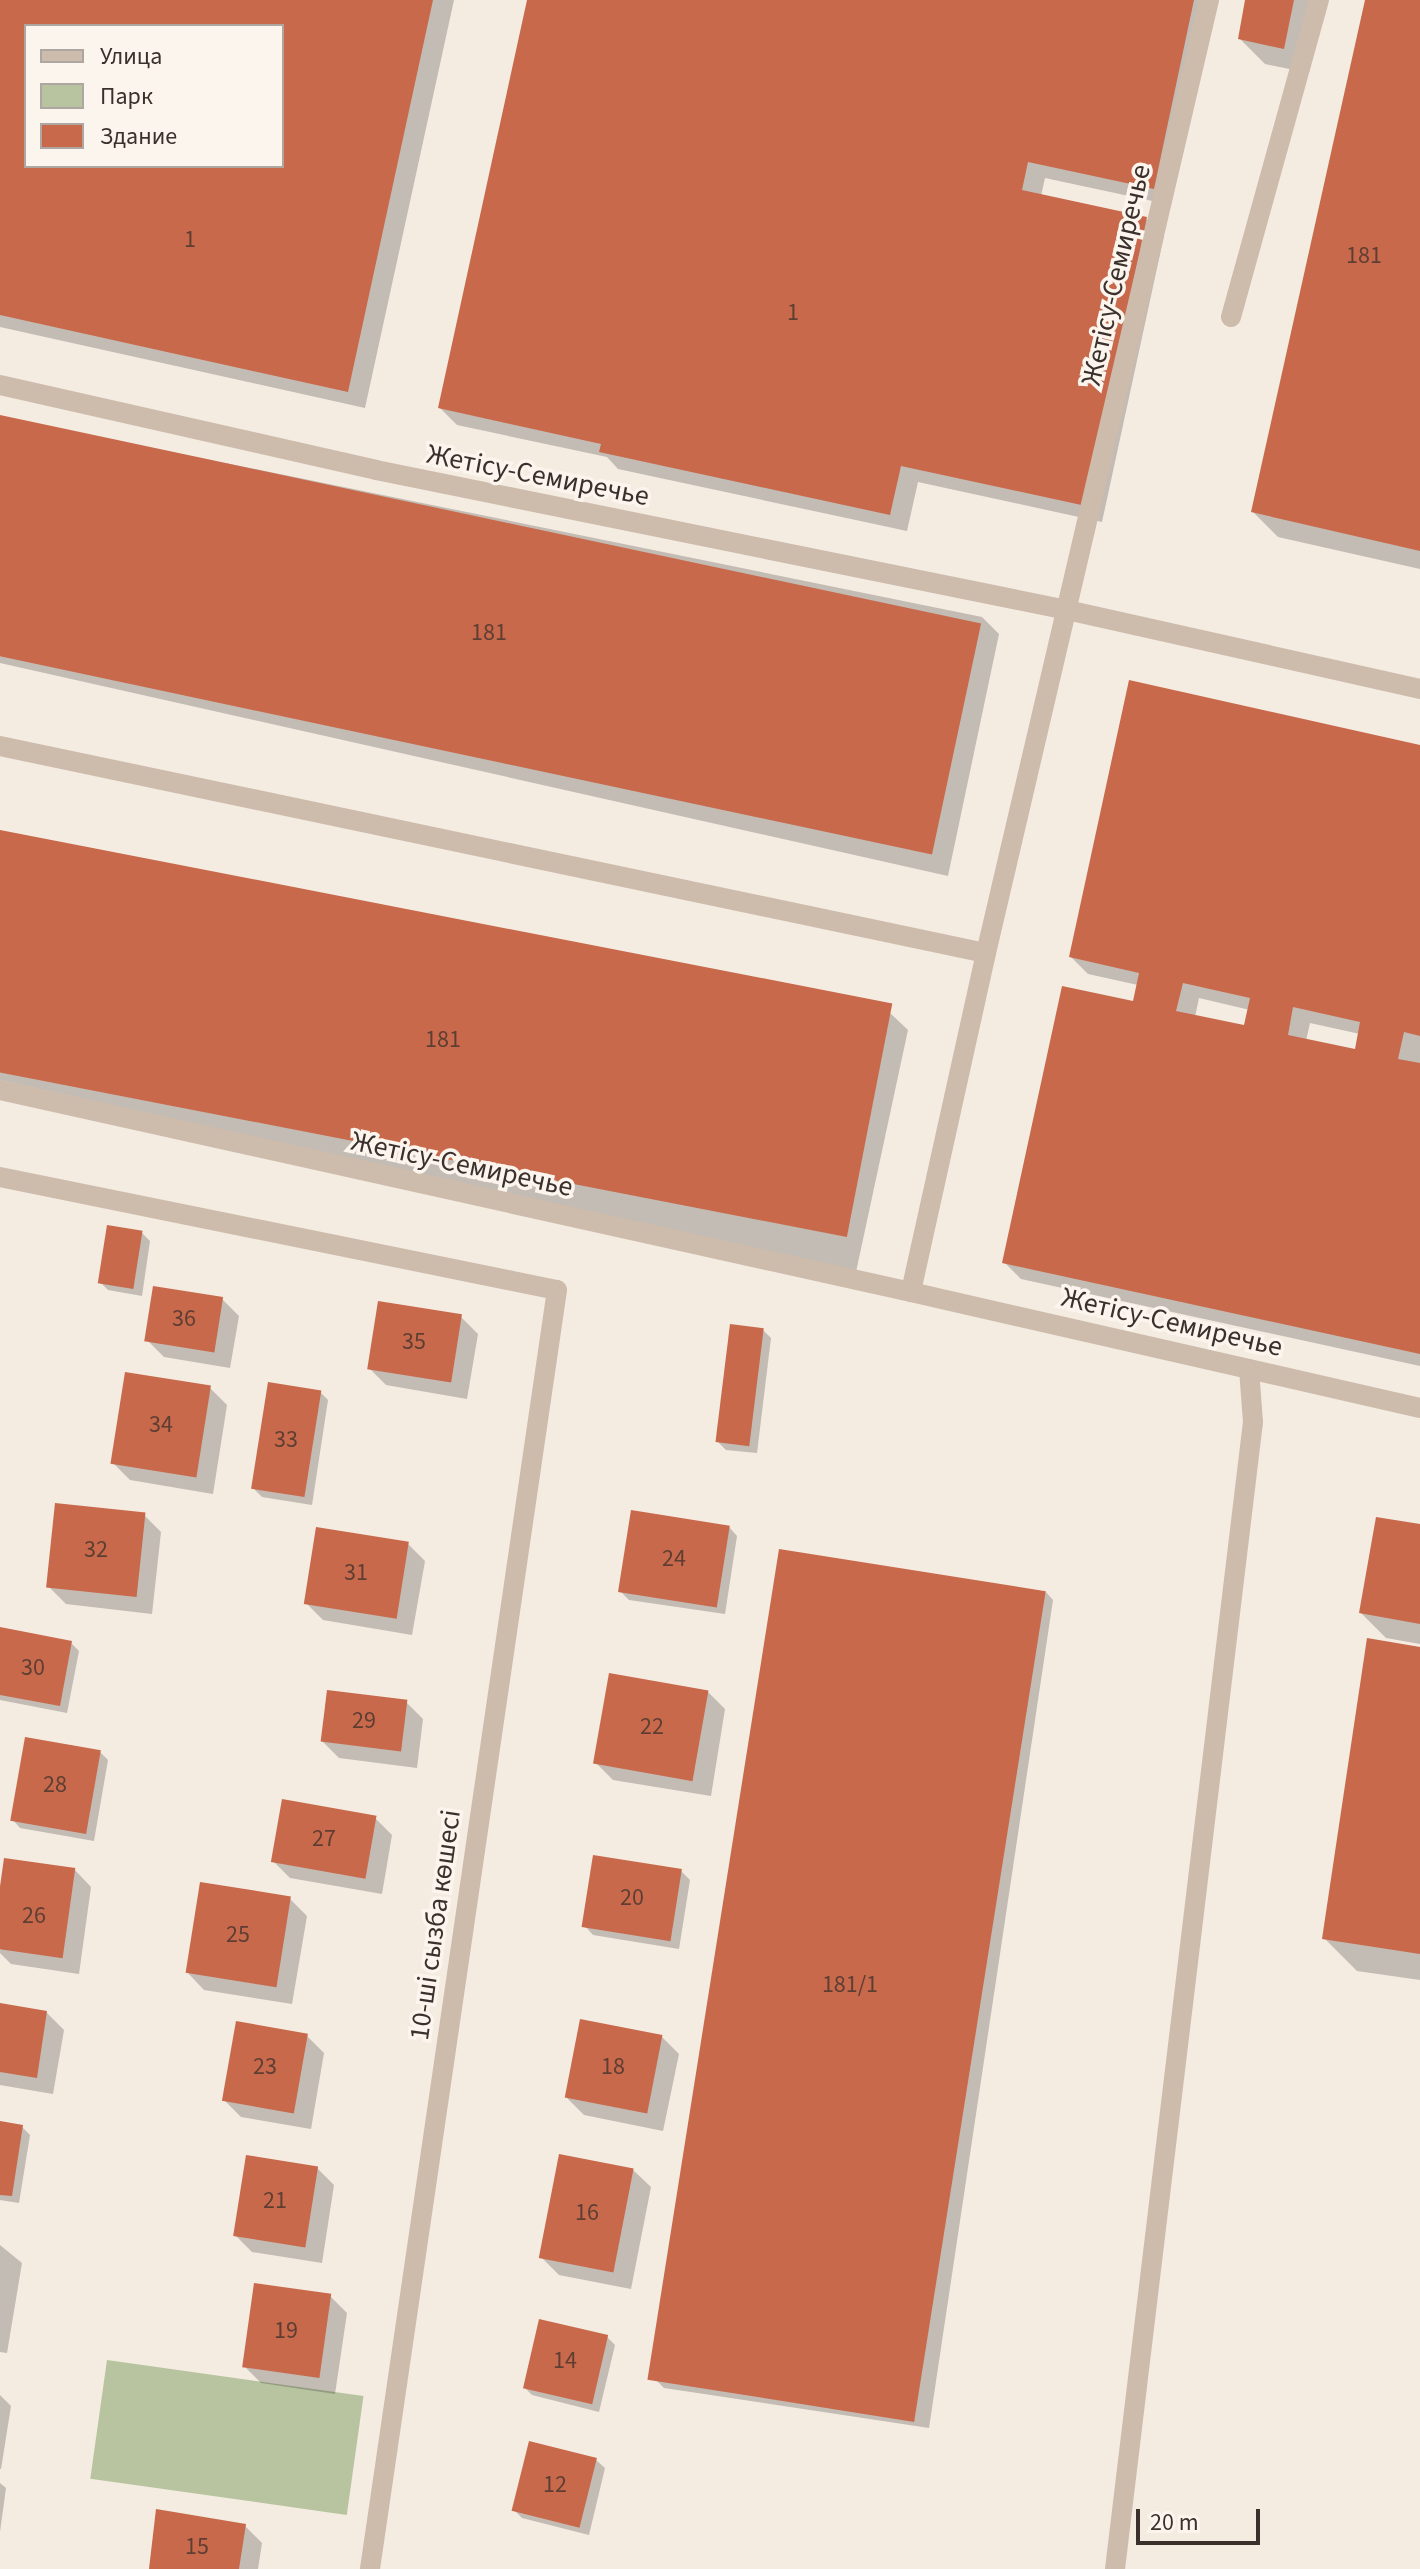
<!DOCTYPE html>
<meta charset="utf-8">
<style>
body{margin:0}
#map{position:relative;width:1420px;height:2569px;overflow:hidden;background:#f4ebe1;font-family:"Source Sans 3",sans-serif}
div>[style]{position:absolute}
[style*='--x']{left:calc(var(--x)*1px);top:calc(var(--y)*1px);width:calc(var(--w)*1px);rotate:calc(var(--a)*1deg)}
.green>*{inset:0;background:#b8c4a0;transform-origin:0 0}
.shadow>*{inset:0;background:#0003}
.building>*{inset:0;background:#c8694b;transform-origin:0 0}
.lane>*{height:20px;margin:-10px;padding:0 10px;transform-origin:10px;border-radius:10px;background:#cdbbac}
.street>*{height:20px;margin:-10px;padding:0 10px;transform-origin:10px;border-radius:10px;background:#cdbbac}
span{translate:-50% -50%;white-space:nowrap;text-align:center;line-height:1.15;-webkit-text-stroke:7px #fbf5ee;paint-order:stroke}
.number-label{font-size:24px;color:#5e3e33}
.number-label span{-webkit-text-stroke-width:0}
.street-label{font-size:28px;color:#3b302b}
.legend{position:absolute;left:24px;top:24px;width:260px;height:144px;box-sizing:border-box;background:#fbf5ee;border:2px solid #aea6a0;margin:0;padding:10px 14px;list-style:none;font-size:24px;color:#3b302b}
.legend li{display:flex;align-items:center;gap:16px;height:40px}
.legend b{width:40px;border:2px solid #aea6a0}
.scale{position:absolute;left:1136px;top:2509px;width:124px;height:36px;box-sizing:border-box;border:4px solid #3b302b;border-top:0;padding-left:10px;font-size:24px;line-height:28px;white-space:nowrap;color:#3b302b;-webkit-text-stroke:6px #fbf5ee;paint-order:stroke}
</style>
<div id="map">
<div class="green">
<i style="left:107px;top:2360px;width:259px;height:120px;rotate:8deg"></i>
</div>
<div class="shadow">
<i style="clip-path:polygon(evenodd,0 0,454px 0,365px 408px,0 327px,0 0,26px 26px,282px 26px,282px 166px,26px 166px,26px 26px)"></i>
<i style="clip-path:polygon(529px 0,1214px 0,1171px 205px,1045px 178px,1041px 196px,1146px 219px,1164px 236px,1102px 522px,918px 482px,907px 531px,618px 469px,607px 457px,457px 425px,440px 408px)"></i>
<i style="clip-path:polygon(1247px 0,1324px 0,1309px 73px,1265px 64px,1240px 39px)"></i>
<i style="clip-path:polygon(1368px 0,1420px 0,1420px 569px,1278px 537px,1253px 512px)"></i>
<i style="clip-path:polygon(0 417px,982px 617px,999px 634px,948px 876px,0 663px)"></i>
<i style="clip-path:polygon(evenodd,1420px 747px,1420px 1366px,1021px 1279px,1004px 1262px,1135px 1004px,1138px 985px,1088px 974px,1071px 957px,1420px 747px,1199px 998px,1250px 1010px,1245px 1028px,1195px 1017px,1199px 998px,1420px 747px,1310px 1023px,1360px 1034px,1356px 1052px,1306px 1041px,1310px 1023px)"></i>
<i style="clip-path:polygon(0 832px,890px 1013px,908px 1030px,856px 1272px,0 1080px)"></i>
<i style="clip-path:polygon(142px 1233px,150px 1241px,142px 1296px,108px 1290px,100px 1282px)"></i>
<i style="clip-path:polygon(222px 1299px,239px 1316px,230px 1368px,164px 1357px,147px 1340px)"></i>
<i style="clip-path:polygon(461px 1317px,478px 1334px,467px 1399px,386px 1385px,369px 1368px)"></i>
<i style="clip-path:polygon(763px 1330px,771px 1338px,757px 1453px,726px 1450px,718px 1442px)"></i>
<i style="clip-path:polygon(210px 1388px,227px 1405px,213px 1494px,130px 1480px,113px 1463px)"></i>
<i style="clip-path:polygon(320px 1392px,328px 1400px,312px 1505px,262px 1497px,254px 1489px)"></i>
<i style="clip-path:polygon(144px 1515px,161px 1532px,152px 1614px,66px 1604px,49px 1587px)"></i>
<i style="clip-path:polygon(1420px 1526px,1420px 1644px,1386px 1638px,1361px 1613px)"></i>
<i style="clip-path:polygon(729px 1527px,737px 1536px,725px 1614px,629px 1600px,621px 1592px)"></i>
<i style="clip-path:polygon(408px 1544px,425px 1561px,412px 1635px,323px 1620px,306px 1603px)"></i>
<i style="clip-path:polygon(1045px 1591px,1053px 1600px,929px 2428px,664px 2388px,656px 2380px)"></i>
<i style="clip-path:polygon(0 1629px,71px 1643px,79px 1651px,67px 1713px,0 1700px)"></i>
<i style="clip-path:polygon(1420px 1649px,1420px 1980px,1357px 1971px,1324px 1938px)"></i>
<i style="clip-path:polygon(708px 1692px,725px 1709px,711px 1796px,613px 1780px,596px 1763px)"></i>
<i style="clip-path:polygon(406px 1702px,423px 1719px,417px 1768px,339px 1758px,322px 1741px)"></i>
<i style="clip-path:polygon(100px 1752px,108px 1760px,94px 1841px,20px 1828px,12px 1819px)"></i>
<i style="clip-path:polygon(375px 1818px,392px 1835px,382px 1894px,290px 1878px,273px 1861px)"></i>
<i style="clip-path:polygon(5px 1860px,74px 1869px,91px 1887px,79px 1974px,11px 1964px,0 1953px)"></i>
<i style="clip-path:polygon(681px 1871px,690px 1880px,679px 1949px,593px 1935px,585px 1926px)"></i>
<i style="clip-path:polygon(290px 1899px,307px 1916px,292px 2004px,204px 1990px,187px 1972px)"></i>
<i style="clip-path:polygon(0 2005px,47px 2013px,64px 2030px,53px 2094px,0 2085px)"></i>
<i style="clip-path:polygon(307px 2036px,324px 2053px,311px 2129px,241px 2117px,224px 2100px)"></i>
<i style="clip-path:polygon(662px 2037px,679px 2054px,663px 2131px,584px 2115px,567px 2098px)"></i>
<i style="clip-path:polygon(0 2123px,22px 2127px,30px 2135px,19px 2203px,0 2200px)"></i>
<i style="clip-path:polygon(317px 2168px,334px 2185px,322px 2263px,252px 2252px,235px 2235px)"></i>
<i style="clip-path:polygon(633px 2170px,651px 2187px,631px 2289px,559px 2275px,542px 2258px)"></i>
<i style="clip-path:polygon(0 2245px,22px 2263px,7px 2353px,0 2352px)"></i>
<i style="clip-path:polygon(330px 2296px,347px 2313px,335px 2394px,261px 2383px,244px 2366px)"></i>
<i style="clip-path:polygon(607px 2337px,615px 2345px,599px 2412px,532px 2395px,524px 2387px)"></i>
<i style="clip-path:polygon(0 2395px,11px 2406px,1px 2469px,0 2469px)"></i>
<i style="clip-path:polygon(596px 2460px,605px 2468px,589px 2535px,522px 2518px,514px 2510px)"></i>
<i style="clip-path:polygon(0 2483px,6px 2488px,0 2532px)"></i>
<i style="clip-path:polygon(245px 2526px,262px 2543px,258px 2569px,151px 2569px)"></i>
</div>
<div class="building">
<i style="clip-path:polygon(evenodd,0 0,433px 0,348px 392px,0 315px,0 0,26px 26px,282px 26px,282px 166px,26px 166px,26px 26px)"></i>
<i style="clip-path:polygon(527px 0,1194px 0,1154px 189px,1028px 162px,1022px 190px,1147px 217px,1086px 506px,901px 466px,890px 515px,599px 452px,601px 444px,438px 408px)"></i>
<i style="clip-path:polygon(1245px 0,1294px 0,1284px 49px,1238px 39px)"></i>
<i style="clip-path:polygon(1365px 0,1420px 0,1420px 551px,1251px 512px)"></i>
<i style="left:0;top:415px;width:1003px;height:236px;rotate:12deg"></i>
<i style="clip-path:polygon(evenodd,1129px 680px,1420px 745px,1420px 1036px,1404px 1032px,1398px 1059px,1420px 1063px,1420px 1354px,1002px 1263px,1062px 986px,1133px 1001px,1139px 973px,1069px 957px,1129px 680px,1183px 983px,1250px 998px,1244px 1025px,1176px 1011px,1183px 983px,1129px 680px,1293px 1007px,1360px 1022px,1355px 1049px,1288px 1035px,1293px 1007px)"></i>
<i style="left:0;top:830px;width:909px;height:238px;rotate:11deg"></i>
<i style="left:107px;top:1225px;width:36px;height:59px;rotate:9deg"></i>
<i style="left:153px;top:1286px;width:71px;height:56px;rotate:9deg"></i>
<i style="left:378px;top:1301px;width:85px;height:69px;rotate:9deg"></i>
<i style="left:730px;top:1324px;width:34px;height:119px;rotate:7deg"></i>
<i style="left:125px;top:1372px;width:87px;height:93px;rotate:9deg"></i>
<i style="left:268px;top:1382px;width:54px;height:108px;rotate:9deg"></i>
<i style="left:55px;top:1503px;width:91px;height:85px;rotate:6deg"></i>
<i style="left:631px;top:1510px;width:100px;height:83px;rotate:9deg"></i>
<i style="clip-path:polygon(1376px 1517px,1420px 1524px,1420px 1624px,1359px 1613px)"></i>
<i style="left:316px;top:1527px;width:94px;height:78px;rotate:9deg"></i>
<i style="left:779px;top:1549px;width:270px;height:841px;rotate:9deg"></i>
<i style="clip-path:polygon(0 1627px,72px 1641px,60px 1706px,0 1695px)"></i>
<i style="clip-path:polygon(1367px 1638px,1420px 1647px,1420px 1954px,1322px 1939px)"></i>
<i style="left:609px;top:1673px;width:101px;height:92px;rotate:10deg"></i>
<i style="left:327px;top:1690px;width:81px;height:52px;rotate:7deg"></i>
<i style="left:25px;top:1737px;width:77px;height:85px;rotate:10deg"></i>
<i style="left:282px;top:1799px;width:96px;height:64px;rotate:10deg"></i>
<i style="left:593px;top:1855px;width:90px;height:73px;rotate:9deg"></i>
<i style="left:4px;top:1858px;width:72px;height:91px;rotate:8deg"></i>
<i style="left:200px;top:1882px;width:92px;height:92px;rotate:9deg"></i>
<i style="clip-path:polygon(0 2003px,47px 2011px,37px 2078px,0 2072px)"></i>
<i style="left:580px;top:2019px;width:84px;height:80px;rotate:11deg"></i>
<i style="left:236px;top:2021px;width:73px;height:81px;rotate:10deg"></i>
<i style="clip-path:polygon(0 2121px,23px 2125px,12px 2196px,0 2195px)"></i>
<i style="left:559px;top:2154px;width:76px;height:106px;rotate:11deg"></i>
<i style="left:246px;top:2155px;width:73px;height:82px;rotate:9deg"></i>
<i style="left:254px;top:2283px;width:78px;height:85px;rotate:8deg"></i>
<i style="left:539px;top:2319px;width:71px;height:71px;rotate:13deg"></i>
<i style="left:529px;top:2441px;width:70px;height:72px;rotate:14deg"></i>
<i style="clip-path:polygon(156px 2509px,246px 2524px,239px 2569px,149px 2569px)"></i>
</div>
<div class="lane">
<i style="--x:1231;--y:317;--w:329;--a:-74.5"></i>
<i style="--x:0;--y:385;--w:385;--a:12.7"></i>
<i style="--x:376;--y:470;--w:705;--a:11.45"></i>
<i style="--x:1067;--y:610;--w:362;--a:12.6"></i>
<i style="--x:0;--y:746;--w:1007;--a:11.86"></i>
<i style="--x:986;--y:953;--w:347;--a:102.5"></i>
<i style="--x:911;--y:1292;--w:933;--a:-167.5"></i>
<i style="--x:986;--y:953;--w:979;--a:-76.83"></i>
<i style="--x:911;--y:1292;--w:522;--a:12.84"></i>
<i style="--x:1115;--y:2569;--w:1155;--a:-83.14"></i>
<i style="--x:1253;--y:1422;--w:53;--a:-94.3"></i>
</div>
<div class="street">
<i style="--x:0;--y:1177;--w:568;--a:11.47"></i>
<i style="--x:557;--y:1290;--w:1293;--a:98.32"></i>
</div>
<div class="number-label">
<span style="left:190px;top:240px">1</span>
<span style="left:1364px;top:256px">181</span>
<span style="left:793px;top:313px">1</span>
<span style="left:489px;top:633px">181</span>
<span style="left:443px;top:1040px">181</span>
<span style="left:184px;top:1319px">36</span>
<span style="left:414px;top:1342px">35</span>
<span style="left:161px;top:1425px">34</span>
<span style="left:286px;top:1440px">33</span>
<span style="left:96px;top:1550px">32</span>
<span style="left:674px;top:1559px">24</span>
<span style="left:356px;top:1573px">31</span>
<span style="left:33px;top:1668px">30</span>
<span style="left:364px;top:1721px">29</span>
<span style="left:652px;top:1727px">22</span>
<span style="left:55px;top:1785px">28</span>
<span style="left:324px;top:1839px">27</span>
<span style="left:632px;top:1898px">20</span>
<span style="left:34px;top:1916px">26</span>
<span style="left:238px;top:1935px">25</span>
<span style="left:850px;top:1985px">181/1</span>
<span style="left:265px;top:2067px">23</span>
<span style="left:613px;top:2067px">18</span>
<span style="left:275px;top:2201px">21</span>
<span style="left:587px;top:2213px">16</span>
<span style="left:286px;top:2331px">19</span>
<span style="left:565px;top:2361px">14</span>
<span style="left:555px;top:2485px">12</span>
<span style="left:197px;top:2547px">15</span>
</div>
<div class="street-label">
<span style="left:1116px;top:275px;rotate:-77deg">Жетісу-Семиречье</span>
<span style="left:538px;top:475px;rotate:11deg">Жетісу-Семиречье</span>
<span style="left:462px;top:1164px;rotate:12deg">Жетісу-Семиречье</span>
<span style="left:1172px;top:1322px;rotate:13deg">Жетісу-Семиречье</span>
<span style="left:435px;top:1925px;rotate:-82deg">10-ші сызба көшесі</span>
</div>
<ul class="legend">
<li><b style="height:10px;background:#cdbbac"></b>Улица</li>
<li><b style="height:22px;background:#b8c4a0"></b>Парк</li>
<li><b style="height:22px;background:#c8694b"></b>Здание</li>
</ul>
<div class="scale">20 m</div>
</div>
